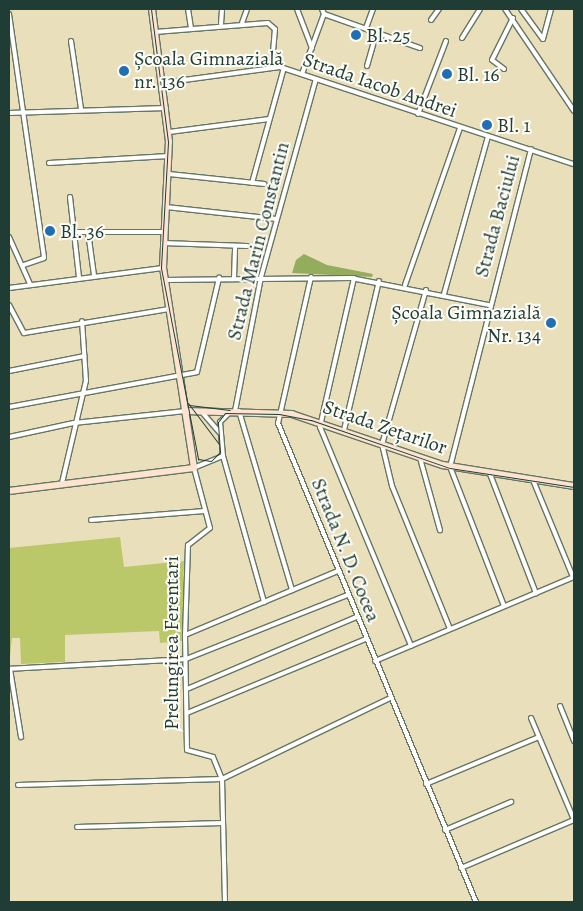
<!DOCTYPE html>
<meta charset="utf-8">
<style>
body{margin:0}
#map{position:relative;width:583px;height:911px;overflow:hidden;background:#e9dfbb;font-family:Alegreya,serif}
div>[style]{position:absolute}
[style*='--x']{left:calc(var(--x)*1px);top:calc(var(--y)*1px);width:calc(var(--w)*1px);rotate:calc(var(--a)*1deg)}
.green>*{inset:0;background:#bbc86a}
.forest>*{inset:0;background:#94ac5e}
.roads{filter:drop-shadow(1px 0 #667663) drop-shadow(-1px 0 #667663) drop-shadow(0 1px #667663) drop-shadow(0 -1px #667663)}
.street>*{height:4px;margin:-2px;padding:0 2px;transform-origin:2px;border-radius:2px;background:#fff}
.secondary>*{height:5.5px;margin:-2.75px;padding:0 2.75px;transform-origin:2.75px;border-radius:2.75px;background:#fde4d1}
.tram>*{height:1px;margin:-0.5px;padding:0 0.5px;transform-origin:0.5px;border-radius:0.5px;background:#1f3d34}
.dots>*{width:14px;height:14px;translate:-50% -50%;box-sizing:border-box;border:2px solid #fdfcf7;border-radius:50%}
span{translate:-50% -50%;white-space:nowrap;text-align:center;line-height:1.15;-webkit-text-stroke:4px #fdfcf7;paint-order:stroke}
.poi-label{font-size:20px;color:#1f3d34}
.left{translate:0 -50%;text-align:left}
.right{translate:-100% -50%;text-align:right}
.street-label{font-size:20px;color:#1f3d34}
.frame{position:absolute;inset:0;border:10px solid #1f3d34;pointer-events:none}
</style>
<div id="map">
<div class="green">
<i style="clip-path:polygon(120px 537px,124px 567px,184px 561px,182px 641px,160px 643px,159px 631px,65px 635px,65px 662px,21px 664px,20px 638px,12px 638px,9px 666px,9px 548px)"></i>
</div>
<div class="forest">
<i style="clip-path:polygon(304px 254px,327px 265px,373px 274px,372px 277px,292px 273px,296px 260px)"></i>
</div>
<div class="roads">
<div class="street">
<i style="--x:188;--y:9;--w:19;--a:81"></i>
<i style="--x:297;--y:9;--w:42;--a:69"></i>
<i style="--x:322;--y:9;--w:5;--a:68"></i>
<i style="--x:324;--y:14;--w:102;--a:19.5"></i>
<i style="--x:505;--y:9;--w:123;--a:55.9"></i>
<i style="--x:521;--y:9;--w:37;--a:54"></i>
<i style="--x:543;--y:39;--w:31;--a:-75"></i>
<i style="--x:9;--y:14;--w:246;--a:81.8"></i>
<i style="--x:44;--y:258;--w:21;--a:161"></i>
<i style="--x:431;--y:20;--w:14;--a:-54"></i>
<i style="--x:242;--y:23;--w:15;--a:-70"></i>
<i style="--x:221;--y:24;--w:15;--a:-86"></i>
<i style="--x:366;--y:28;--w:20;--a:-70"></i>
<i style="--x:155;--y:32;--w:113;--a:-4.6"></i>
<i style="--x:268;--y:23;--w:9;--a:41"></i>
<i style="--x:275;--y:29;--w:38;--a:95"></i>
<i style="--x:462;--y:38;--w:34;--a:-58"></i>
<i style="--x:71;--y:41;--w:69;--a:81.6"></i>
<i style="--x:367;--y:66;--w:35;--a:-74"></i>
<i style="--x:504;--y:69;--w:15;--a:-143"></i>
<i style="--x:492;--y:60;--w:47;--a:-63.4"></i>
<i style="--x:302;--y:74;--w:64;--a:-69.9"></i>
<i style="--x:162;--y:83;--w:119;--a:-7.7"></i>
<i style="--x:280;--y:67;--w:310;--a:18.3"></i>
<i style="--x:9;--y:113;--w:157;--a:-1.8"></i>
<i style="--x:418;--y:114;--w:78;--a:-69"></i>
<i style="--x:169;--y:132;--w:101;--a:-7.4"></i>
<i style="--x:49;--y:163;--w:120;--a:-3.3"></i>
<i style="--x:169;--y:174;--w:96;--a:6"></i>
<i style="--x:252;--y:183;--w:119;--a:-74.5"></i>
<i style="--x:70;--y:197;--w:81;--a:83.6"></i>
<i style="--x:166;--y:207;--w:111;--a:6.2"></i>
<i style="--x:73;--y:232;--w:91;--a:0"></i>
<i style="--x:88;--y:232;--w:43;--a:82.1"></i>
<i style="--x:9;--y:237;--w:51;--a:65.9"></i>
<i style="--x:163;--y:243;--w:84;--a:2"></i>
<i style="--x:311;--y:277;--w:150;--a:102.7"></i>
<i style="--x:278;--y:423;--w:518;--a:67.54"></i>
<i style="--x:234;--y:278;--w:32;--a:-88"></i>
<i style="--x:354;--y:278;--w:153;--a:102.9"></i>
<i style="--x:320;--y:427;--w:237;--a:67.4"></i>
<i style="--x:164;--y:280;--w:187;--a:-0.6"></i>
<i style="--x:351;--y:278;--w:141;--a:11.1"></i>
<i style="--x:405;--y:285;--w:166;--a:-70.7"></i>
<i style="--x:9;--y:288;--w:155;--a:-7.4"></i>
<i style="--x:426;--y:290;--w:160;--a:105.9"></i>
<i style="--x:382;--y:444;--w:43;--a:76.6"></i>
<i style="--x:392;--y:486;--w:154;--a:67.9"></i>
<i style="--x:444;--y:294;--w:164;--a:-74.4"></i>
<i style="--x:9;--y:305;--w:32;--a:62"></i>
<i style="--x:24;--y:333;--w:147;--a:-9.4"></i>
<i style="--x:9;--y:371;--w:77;--a:-11.2"></i>
<i style="--x:9;--y:407;--w:191;--a:-10.5"></i>
<i style="--x:197;--y:372;--w:97;--a:-76.8"></i>
<i style="--x:201;--y:411;--w:30;--a:49"></i>
<i style="--x:235;--y:411;--w:136;--a:-79"></i>
<i style="--x:261;--y:277;--w:205;--a:-74.5"></i>
<i style="--x:239;--y:411;--w:187;--a:73.5"></i>
<i style="--x:229;--y:413;--w:13;--a:135"></i>
<i style="--x:220;--y:422;--w:34;--a:85"></i>
<i style="--x:223;--y:456;--w:152;--a:74.3"></i>
<i style="--x:344;--y:430;--w:153;--a:-76.8"></i>
<i style="--x:9;--y:437;--w:66;--a:-12.2"></i>
<i style="--x:74;--y:423;--w:112;--a:-6.2"></i>
<i style="--x:223;--y:456;--w:31;--a:158"></i>
<i style="--x:194;--y:468;--w:62;--a:75.1"></i>
<i style="--x:210;--y:528;--w:28;--a:142"></i>
<i style="--x:188;--y:545;--w:90;--a:91.9"></i>
<i style="--x:185;--y:635;--w:115;--a:89"></i>
<i style="--x:187;--y:750;--w:27;--a:15"></i>
<i style="--x:213;--y:757;--w:24;--a:68"></i>
<i style="--x:222;--y:779;--w:123;--a:88.6"></i>
<i style="--x:420;--y:458;--w:75;--a:74.5"></i>
<i style="--x:490;--y:474;--w:128;--a:68.9"></i>
<i style="--x:533;--y:480;--w:105;--a:67.6"></i>
<i style="--x:62;--y:483;--w:105;--a:-76.8"></i>
<i style="--x:86;--y:381;--w:60;--a:-93.8"></i>
<i style="--x:91;--y:520;--w:114;--a:-4.5"></i>
<i style="--x:504;--y:606;--w:149;--a:-111.2"></i>
<i style="--x:450;--y:467;--w:328;--a:-75.7"></i>
<i style="--x:185;--y:635;--w:166;--a:-22.7"></i>
<i style="--x:375;--y:661;--w:216;--a:-22.9"></i>
<i style="--x:9;--y:669;--w:177;--a:-3.2"></i>
<i style="--x:186;--y:659;--w:174;--a:-21.6"></i>
<i style="--x:10;--y:669;--w:69;--a:80.8"></i>
<i style="--x:187;--y:689;--w:185;--a:-23"></i>
<i style="--x:560;--y:706;--w:38;--a:68"></i>
<i style="--x:187;--y:713;--w:194;--a:-22.5"></i>
<i style="--x:531;--y:718;--w:111;--a:67.1"></i>
<i style="--x:426;--y:784;--w:122;--a:-22.6"></i>
<i style="--x:18;--y:785;--w:204;--a:-1.7"></i>
<i style="--x:222;--y:779;--w:187;--a:-25.7"></i>
<i style="--x:77;--y:827;--w:146;--a:-1.6"></i>
<i style="--x:445;--y:830;--w:72;--a:-23"></i>
<i style="--x:461;--y:868;--w:123;--a:-23"></i>
</div>
<div class="secondary">
<i style="--x:185;--y:411;--w:107;--a:1.6"></i>
<i style="--x:292;--y:414;--w:159;--a:18.7"></i>
<i style="--x:443;--y:465;--w:133;--a:9.1"></i>
<i style="--x:9;--y:491;--w:186;--a:-7.1"></i>
<i style="--x:194;--y:468;--w:202;--a:-98.8"></i>
<i style="--x:163;--y:268;--w:126;--a:-87.3"></i>
<i style="--x:169;--y:142;--w:134;--a:-97.3"></i>
</div>
</div>
<div class="tram">
<i style="--x:151;--y:9;--w:134;--a:82.7"></i>
<i style="--x:168;--y:142;--w:126;--a:93.2"></i>
<i style="--x:161;--y:268;--w:195;--a:79"></i>
<i style="--x:198;--y:459;--w:13;--a:9"></i>
<i style="--x:211;--y:461;--w:13;--a:-45"></i>
<i style="--x:220;--y:452;--w:30;--a:-94"></i>
<i style="--x:218;--y:422;--w:11;--a:-52"></i>
<i style="--x:225;--y:413;--w:54;--a:1.1"></i>
<i style="--x:279;--y:414;--w:33;--a:11"></i>
<i style="--x:311;--y:420;--w:147;--a:19.1"></i>
<i style="--x:450;--y:468;--w:125;--a:8.7"></i>
<i style="--x:188;--y:403;--w:51;--a:52.9"></i>
<i style="--x:189;--y:405;--w:41;--a:7"></i>
</div>
<div class="dots">
<i style="left:356px;top:35px;background:#1f6fb2"></i>
<i style="left:124px;top:71px;background:#1f6fb2"></i>
<i style="left:447px;top:74px;background:#1f6fb2"></i>
<i style="left:487px;top:125px;background:#1f6fb2"></i>
<i style="left:50px;top:231px;background:#1f6fb2"></i>
<i style="left:551px;top:323px;background:#1f6fb2"></i>
</div>
<div class="poi-label">
<span class="left" style="left:366px;top:35px">Bl. 25</span>
<span class="left" style="left:134px;top:70px">Școala Gimnazială<br>nr. 136</span>
<span class="left" style="left:457px;top:74px">Bl. 16</span>
<span class="left" style="left:497px;top:125px">Bl. 1</span>
<span class="left" style="left:60px;top:231px">Bl. 36</span>
<span class="right" style="left:541px;top:324px">Școala Gimnazială<br>Nr. 134</span>
</div>
<div class="street-label">
<span style="left:380px;top:85px;rotate:19deg">Strada Iacob Andrei</span>
<span style="left:497px;top:216px;rotate:-75deg">Strada Baciului</span>
<span style="left:258px;top:241px;rotate:-76deg">Strada Marin Constantin</span>
<span style="left:385px;top:427px;rotate:19deg">Strada Zețarilor</span>
<span style="left:346px;top:550px;rotate:68deg">Strada N. D. Cocea</span>
<span style="left:171px;top:643px;rotate:-90deg">Prelungirea Ferentari</span>
</div>
<div class="frame"></div>
</div>
